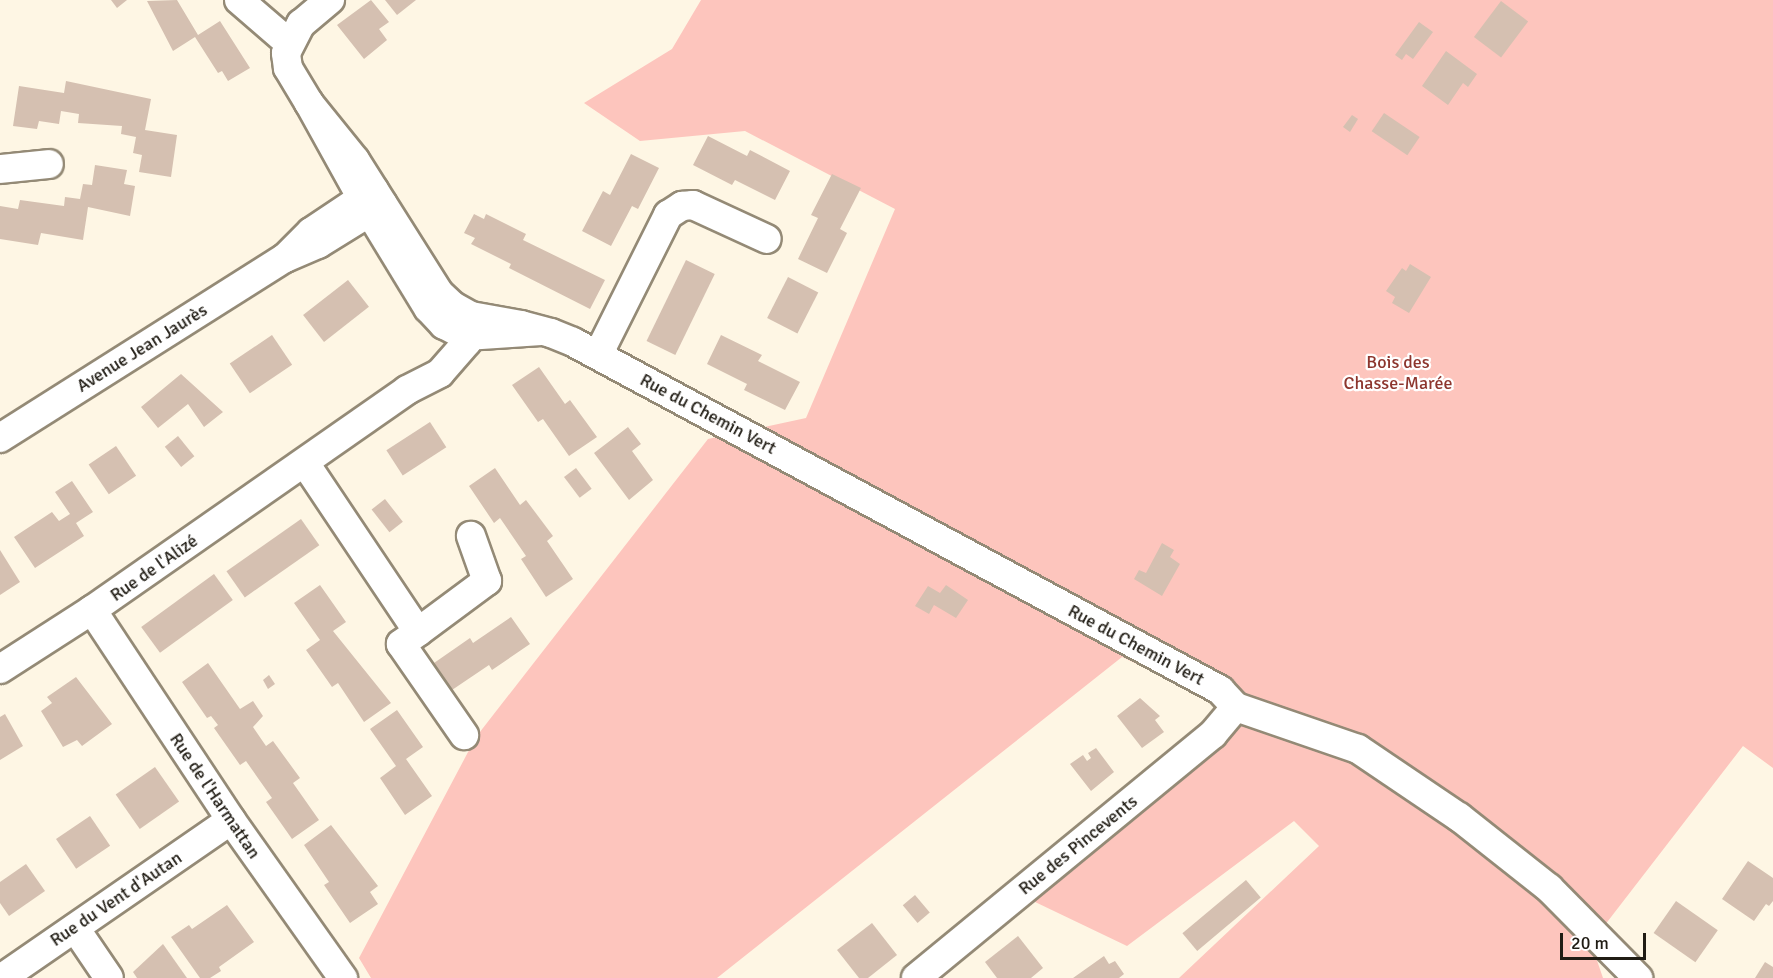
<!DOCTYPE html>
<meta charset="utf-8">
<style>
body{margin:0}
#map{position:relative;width:1773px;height:978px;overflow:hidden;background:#fef6e4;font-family:Signika,sans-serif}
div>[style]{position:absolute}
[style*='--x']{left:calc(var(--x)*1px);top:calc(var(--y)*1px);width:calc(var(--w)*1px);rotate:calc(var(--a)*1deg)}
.green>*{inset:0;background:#fdc5bd}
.building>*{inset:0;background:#d5c0b1;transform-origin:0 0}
.roads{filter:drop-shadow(2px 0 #948a76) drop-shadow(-2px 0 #948a76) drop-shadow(0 2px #948a76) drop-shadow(0 -2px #948a76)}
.street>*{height:28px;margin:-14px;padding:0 14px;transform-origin:14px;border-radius:14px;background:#fff}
span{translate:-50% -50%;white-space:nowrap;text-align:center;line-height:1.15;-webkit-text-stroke:4.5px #fff;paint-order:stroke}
.street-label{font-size:18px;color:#201c14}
.park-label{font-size:18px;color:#8d362e}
.scale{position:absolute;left:1560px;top:933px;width:86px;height:27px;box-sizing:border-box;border:3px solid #201c14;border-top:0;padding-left:8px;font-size:18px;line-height:21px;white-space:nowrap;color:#201c14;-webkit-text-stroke:4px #fff;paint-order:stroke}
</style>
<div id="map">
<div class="green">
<i style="clip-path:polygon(701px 0,1773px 0,1773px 768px,1743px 746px,1591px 943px,1603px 978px,1179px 978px,1319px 846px,1294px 821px,1127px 946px,1033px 901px,1228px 707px,1122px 657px,717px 978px,371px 978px,359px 958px,476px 737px,708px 439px,806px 418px,895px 209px,745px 131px,640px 141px,584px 103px,672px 49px)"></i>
</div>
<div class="building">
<i style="clip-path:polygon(111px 0,127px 0,117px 8px)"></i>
<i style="clip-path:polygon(177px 0,198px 35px,220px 21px,250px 68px,228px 81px,222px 71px,218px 73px,195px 37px,173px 51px,147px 1px)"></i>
<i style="clip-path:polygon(371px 0,389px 22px,379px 29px,387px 40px,364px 59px,337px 25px)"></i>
<i style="clip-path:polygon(385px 0,416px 0,397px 15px)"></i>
<i style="left:1501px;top:1px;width:34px;height:45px;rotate:37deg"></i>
<i style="clip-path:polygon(1419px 22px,1433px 32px,1413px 59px,1406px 54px,1402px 60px,1395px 55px)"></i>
<i style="clip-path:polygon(1446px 51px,1477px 74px,1468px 87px,1463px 83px,1448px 105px,1422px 86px)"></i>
<i style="clip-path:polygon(66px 81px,151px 99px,145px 130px,177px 135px,171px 177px,139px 172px,142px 155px,133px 153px,136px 137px,121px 134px,122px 126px,78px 123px,79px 114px,61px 111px,59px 124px,39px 121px,37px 129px,13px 126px,19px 86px,64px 93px)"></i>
<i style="left:1384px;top:113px;width:43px;height:22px;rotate:34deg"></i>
<i style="clip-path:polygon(1352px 115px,1358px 119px,1350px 132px,1343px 127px)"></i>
<i style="clip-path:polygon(708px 136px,747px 156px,750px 150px,790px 171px,775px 200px,735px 180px,732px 185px,693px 165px)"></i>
<i style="clip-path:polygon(631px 154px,659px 168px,638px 209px,632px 206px,611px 246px,582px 231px,603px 191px,610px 195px)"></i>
<i style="clip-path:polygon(95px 165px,127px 170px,124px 184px,135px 186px,130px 216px,88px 207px,83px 240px,41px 233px,38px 245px,0 239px,0 206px,18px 209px,20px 200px,64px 206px,65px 197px,80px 199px,83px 184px,92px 185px)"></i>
<i style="clip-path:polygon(832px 174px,861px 188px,840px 229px,847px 233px,827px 273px,798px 259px,818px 218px,811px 215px)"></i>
<i style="clip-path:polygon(474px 214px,484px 219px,486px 214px,526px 234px,523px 240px,605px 280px,590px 309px,509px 268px,511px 264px,471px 244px,475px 238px,464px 233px)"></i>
<i style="left:686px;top:260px;width:32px;height:90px;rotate:26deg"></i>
<i style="clip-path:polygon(1410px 264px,1431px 277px,1409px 313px,1392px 303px,1395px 297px,1386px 291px,1402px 268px,1406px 271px)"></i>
<i style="left:788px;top:277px;width:34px;height:46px;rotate:27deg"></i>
<i style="left:348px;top:280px;width:34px;height:57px;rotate:52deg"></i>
<i style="left:272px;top:335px;width:36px;height:51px;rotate:56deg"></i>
<i style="clip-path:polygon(721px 335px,762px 355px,758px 361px,800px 382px,785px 410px,744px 390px,747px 384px,707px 364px)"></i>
<i style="clip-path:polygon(539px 367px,565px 404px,570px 400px,597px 437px,569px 456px,543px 419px,538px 422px,512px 385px)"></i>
<i style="clip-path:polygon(181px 374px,223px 412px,204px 427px,188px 404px,158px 428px,141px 407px)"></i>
<i style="left:430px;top:422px;width:30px;height:52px;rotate:57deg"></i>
<i style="clip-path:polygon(628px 427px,641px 444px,632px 451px,653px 480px,629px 500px,594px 453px)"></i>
<i style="left:178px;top:436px;width:26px;height:17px;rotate:51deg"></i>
<i style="left:116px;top:446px;width:36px;height:33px;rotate:56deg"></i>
<i style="clip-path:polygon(495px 468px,520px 505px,526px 500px,553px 536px,547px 541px,573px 579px,546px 597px,521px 559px,526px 556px,500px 518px,494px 523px,469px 486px)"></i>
<i style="left:576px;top:468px;width:26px;height:15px;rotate:53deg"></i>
<i style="clip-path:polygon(72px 481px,93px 512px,76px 523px,84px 536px,35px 568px,14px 537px,52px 512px,59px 521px,70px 514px,55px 492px)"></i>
<i style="left:385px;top:499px;width:29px;height:17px;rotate:52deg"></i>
<i style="left:301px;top:519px;width:32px;height:91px;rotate:55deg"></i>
<i style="clip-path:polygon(1162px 543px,1174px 550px,1170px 557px,1180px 564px,1162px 596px,1134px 579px,1139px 570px,1146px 573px)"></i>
<i style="clip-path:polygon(0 550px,20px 582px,0 595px)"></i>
<i style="left:214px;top:574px;width:32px;height:90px;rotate:54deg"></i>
<i style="clip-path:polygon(320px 585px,346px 622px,333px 631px,391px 703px,364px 722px,338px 683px,332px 687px,306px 650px,320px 640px,294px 603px)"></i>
<i style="clip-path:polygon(946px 585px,968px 600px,956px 618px,934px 605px,929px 614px,915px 606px,928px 586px,940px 593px)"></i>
<i style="clip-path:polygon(511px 617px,530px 644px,492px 670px,489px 665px,452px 690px,434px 663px,470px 638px,473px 643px)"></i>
<i style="clip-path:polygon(208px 663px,240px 709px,253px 701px,263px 716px,253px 727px,266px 746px,273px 741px,300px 778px,293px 783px,319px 820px,292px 839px,266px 802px,272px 798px,246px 761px,240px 765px,214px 728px,218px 725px,211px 716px,207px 718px,182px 682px)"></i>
<i style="clip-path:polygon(269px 675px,275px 684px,268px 689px,263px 680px)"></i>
<i style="clip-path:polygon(76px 677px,112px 724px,82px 746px,77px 740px,63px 747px,41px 711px,52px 703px,47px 697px)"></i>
<i style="clip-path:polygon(1140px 698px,1160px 716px,1155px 720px,1164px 732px,1142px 748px,1117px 716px)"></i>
<i style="clip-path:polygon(397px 710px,423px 747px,406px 759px,432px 796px,405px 815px,380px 778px,396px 766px,370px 729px)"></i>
<i style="clip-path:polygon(5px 714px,23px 746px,0 760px,0 717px)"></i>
<i style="clip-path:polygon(1096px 748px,1114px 772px,1091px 791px,1070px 764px,1083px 755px,1087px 761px,1091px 758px,1088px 753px)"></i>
<i style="left:155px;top:767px;width:42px;height:48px;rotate:55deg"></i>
<i style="left:90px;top:816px;width:36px;height:41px;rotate:56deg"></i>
<i style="clip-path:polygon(331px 825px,378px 886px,370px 892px,378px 904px,350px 923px,324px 885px,329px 882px,304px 845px)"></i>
<i style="clip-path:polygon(1748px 861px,1773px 878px,1773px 901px,1769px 906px,1766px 904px,1754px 921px,1722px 899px)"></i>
<i style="clip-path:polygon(26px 864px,45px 891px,9px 916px,0 903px,0 882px)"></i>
<i style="left:1246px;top:880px;width:23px;height:83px;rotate:50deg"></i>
<i style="left:915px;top:895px;width:23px;height:16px;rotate:50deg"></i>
<i style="left:1676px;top:901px;width:51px;height:39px;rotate:35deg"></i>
<i style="clip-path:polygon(227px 905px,254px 942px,219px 967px,221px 971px,210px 978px,200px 978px,171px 937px,189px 925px,192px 929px)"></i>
<i style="clip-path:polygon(872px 923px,897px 955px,868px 978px,859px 978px,837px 950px)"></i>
<i style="clip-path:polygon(1018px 936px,1043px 968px,1031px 978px,997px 978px,985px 962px)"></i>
<i style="clip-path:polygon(163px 944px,187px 978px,137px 978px,133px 972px)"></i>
<i style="clip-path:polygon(1104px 956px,1109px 964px,1115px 961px,1124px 974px,1119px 978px,1073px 978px)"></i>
<i style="clip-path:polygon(1765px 962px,1773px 967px,1773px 978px,1755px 978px)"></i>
</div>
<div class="roads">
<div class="street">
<i style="--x:239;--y:0;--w:66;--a:40.7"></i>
<i style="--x:309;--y:103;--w:41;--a:-121"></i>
<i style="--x:288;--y:68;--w:15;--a:-98"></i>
<i style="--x:286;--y:53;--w:33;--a:-63"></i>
<i style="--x:301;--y:24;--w:38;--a:-40"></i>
<i style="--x:0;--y:169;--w:49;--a:-5.8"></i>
<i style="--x:374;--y:190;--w:76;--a:146.3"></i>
<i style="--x:311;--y:232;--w:37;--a:135"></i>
<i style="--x:285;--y:258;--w:36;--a:-23"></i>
<i style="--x:318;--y:244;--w:76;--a:-31.6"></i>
<i style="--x:541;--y:331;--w:75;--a:176.2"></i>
<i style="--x:466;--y:336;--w:25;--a:-153"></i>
<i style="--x:444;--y:325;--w:23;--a:-133"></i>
<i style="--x:428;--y:308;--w:111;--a:-121.4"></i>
<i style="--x:370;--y:213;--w:126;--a:-119"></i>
<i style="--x:309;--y:103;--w:73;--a:51.1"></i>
<i style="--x:355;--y:160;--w:157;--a:57.7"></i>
<i style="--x:439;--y:293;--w:19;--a:43"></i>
<i style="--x:453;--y:306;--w:21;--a:29"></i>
<i style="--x:471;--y:316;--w:51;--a:10.2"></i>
<i style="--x:521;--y:325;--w:31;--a:15"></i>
<i style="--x:551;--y:333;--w:24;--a:22"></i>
<i style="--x:573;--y:342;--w:735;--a:28.27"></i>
<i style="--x:1220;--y:690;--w:23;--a:47"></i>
<i style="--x:1236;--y:707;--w:129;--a:19"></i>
<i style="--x:1358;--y:749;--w:122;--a:34"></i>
<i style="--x:1459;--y:817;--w:115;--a:38.3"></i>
<i style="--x:1549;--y:888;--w:127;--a:45.3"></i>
<i style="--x:598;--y:355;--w:157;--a:-63.4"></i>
<i style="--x:668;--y:215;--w:17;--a:-33"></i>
<i style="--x:682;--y:206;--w:11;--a:-5"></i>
<i style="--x:693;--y:205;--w:81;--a:24.7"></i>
<i style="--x:0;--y:438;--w:337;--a:-32.3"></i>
<i style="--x:305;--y:463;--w:203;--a:56.2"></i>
<i style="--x:418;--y:632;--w:21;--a:145"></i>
<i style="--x:401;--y:644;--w:111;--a:55.3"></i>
<i style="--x:92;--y:610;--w:252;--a:56.5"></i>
<i style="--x:231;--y:820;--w:194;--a:54.7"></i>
<i style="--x:418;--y:632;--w:86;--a:-36.5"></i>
<i style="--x:487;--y:581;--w:48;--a:-109.6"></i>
<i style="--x:0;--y:669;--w:109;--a:-32.7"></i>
<i style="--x:92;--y:610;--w:384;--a:-34.9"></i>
<i style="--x:407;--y:390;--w:37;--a:-27"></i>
<i style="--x:440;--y:373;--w:41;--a:-48.9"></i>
<i style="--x:467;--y:342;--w:23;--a:-72"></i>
<i style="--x:75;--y:928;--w:60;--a:55.8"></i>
<i style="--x:2;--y:978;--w:278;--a:-34.6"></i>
<i style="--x:916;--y:978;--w:384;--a:-39.4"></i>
<i style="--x:1213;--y:734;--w:35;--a:-50"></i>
</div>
</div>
<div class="street-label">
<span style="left:142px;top:348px;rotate:-32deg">Avenue Jean Jaurès</span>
<span style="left:708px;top:414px;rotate:28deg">Rue du Chemin Vert</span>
<span style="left:154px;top:568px;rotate:-35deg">Rue de l'Alizé</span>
<span style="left:1136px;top:645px;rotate:28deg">Rue du Chemin Vert</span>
<span style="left:215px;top:796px;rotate:56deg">Rue de l'Harmattan</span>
<span style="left:1078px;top:845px;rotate:-39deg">Rue des Pincevents</span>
<span style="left:116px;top:899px;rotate:-34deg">Rue du Vent d'Autan</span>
</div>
<div class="park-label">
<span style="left:1398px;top:373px">Bois des<br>Chasse-Marée</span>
</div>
<div class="scale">20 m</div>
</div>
